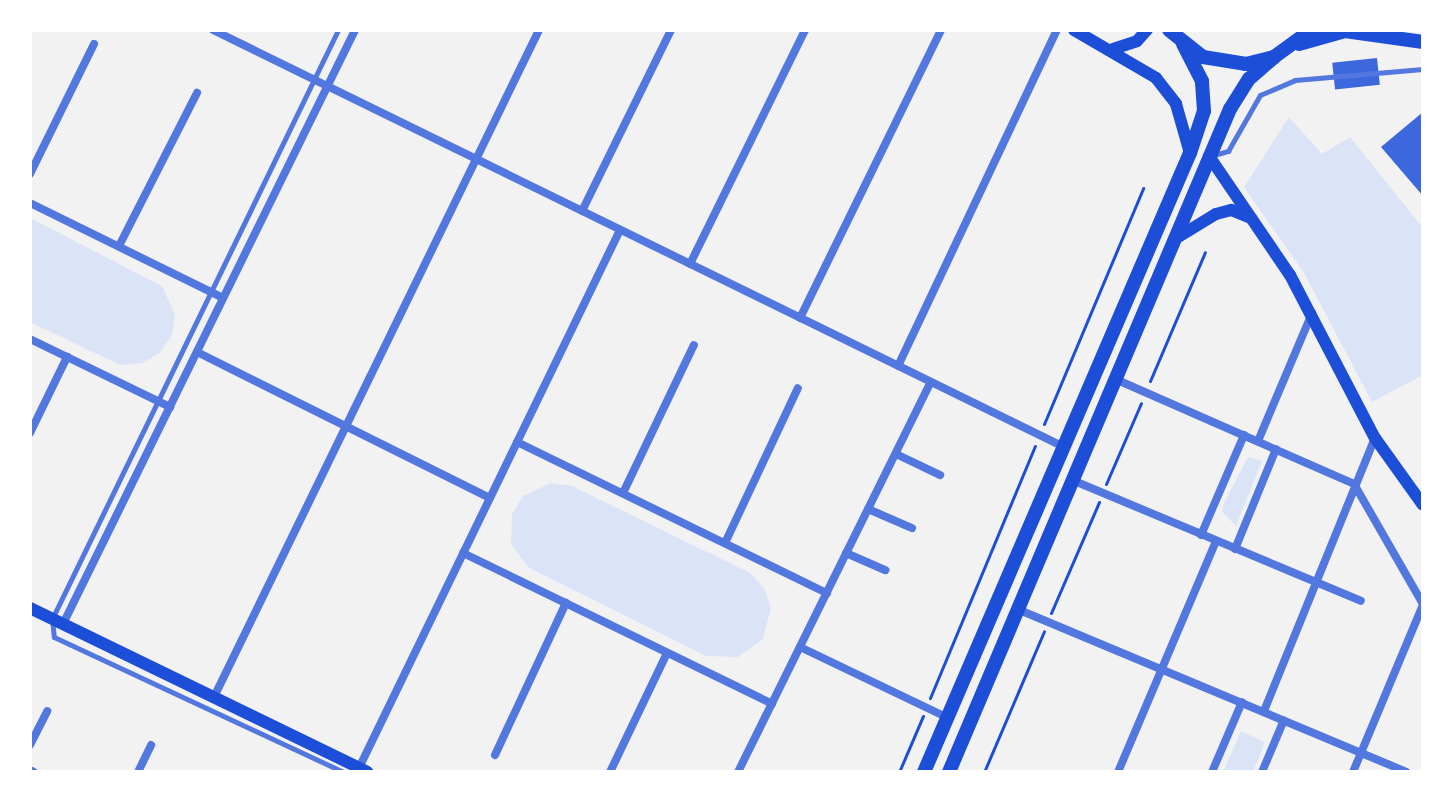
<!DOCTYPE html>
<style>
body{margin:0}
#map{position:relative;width:1453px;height:802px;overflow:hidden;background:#f2f2f2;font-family:"Alegreya Sans",sans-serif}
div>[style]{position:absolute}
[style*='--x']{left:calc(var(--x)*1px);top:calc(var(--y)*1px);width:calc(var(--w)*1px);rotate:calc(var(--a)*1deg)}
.green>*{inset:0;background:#dbe4f7}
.building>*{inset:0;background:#3d67dc;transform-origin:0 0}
.path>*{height:3px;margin:-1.5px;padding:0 1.5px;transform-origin:1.5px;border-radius:1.5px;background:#1d4ed8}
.service>*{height:5px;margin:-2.5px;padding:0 2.5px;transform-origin:2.5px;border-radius:2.5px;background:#5277de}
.minor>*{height:8px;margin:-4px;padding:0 4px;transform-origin:4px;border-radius:4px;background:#5277de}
.secondary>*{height:12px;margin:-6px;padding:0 6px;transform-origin:6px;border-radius:6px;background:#1d4ed8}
.primary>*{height:14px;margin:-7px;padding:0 7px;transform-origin:7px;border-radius:7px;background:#1d4ed8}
span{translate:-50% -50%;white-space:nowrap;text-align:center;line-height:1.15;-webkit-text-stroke:6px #fff;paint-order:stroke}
.frame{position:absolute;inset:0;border:32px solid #fff;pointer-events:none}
</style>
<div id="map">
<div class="green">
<i style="clip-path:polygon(1289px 117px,1322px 154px,1350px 137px,1423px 228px,1423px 375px,1372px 402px,1304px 273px,1244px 187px)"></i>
<i style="clip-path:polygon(30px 218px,162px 286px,175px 314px,172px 335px,160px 353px,142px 363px,120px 365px,30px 322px)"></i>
<i style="clip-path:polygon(1248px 457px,1262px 461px,1236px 526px,1222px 512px,1224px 503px)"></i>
<i style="clip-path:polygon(551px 483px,572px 486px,750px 573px,764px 588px,771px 608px,763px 639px,738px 657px,706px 656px,529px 568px,511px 544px,512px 514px,523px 496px)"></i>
<i style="clip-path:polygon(1241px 731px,1265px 742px,1253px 772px,1223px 772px)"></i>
</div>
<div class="building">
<i style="left:1377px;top:58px;width:27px;height:45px;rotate:84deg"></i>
<i style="clip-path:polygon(1423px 112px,1423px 196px,1381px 147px)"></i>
</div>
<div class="path">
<i style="--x:1150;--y:381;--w:140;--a:-66.9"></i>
<i style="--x:1044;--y:424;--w:256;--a:-67.2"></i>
<i style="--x:1106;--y:484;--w:88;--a:-66.6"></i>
<i style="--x:1051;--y:613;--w:121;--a:-66.6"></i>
<i style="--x:930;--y:698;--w:273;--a:-67.4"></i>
<i style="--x:899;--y:772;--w:61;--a:-66.8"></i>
<i style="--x:984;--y:772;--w:153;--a:-66.9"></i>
</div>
<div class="service">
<i style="--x:338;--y:30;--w:655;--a:115.9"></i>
<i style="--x:52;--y:619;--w:18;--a:84"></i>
<i style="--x:54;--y:637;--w:320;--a:25"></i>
<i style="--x:1214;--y:155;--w:15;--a:-16"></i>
<i style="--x:1228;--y:151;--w:64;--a:-60.3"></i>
<i style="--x:1260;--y:95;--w:38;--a:-23"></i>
<i style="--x:1295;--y:80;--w:128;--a:-4.9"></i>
</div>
<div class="minor">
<i style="--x:213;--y:30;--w:948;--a:26.11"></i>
<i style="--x:30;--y:174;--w:145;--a:-63.8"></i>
<i style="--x:30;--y:203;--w:215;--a:26.2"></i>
<i style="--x:582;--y:211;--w:202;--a:-63.8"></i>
<i style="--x:119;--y:246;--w:172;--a:-63"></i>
<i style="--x:690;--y:264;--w:261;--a:-63.8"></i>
<i style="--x:800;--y:318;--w:321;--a:-63.9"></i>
<i style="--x:30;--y:339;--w:156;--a:25.9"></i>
<i style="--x:197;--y:352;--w:327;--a:26.5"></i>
<i style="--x:898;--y:366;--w:372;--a:-64.7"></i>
<i style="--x:1115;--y:379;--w:261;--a:23.7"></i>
<i style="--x:1354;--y:484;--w:138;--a:60.1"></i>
<i style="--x:30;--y:433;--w:85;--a:-64"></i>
<i style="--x:1258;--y:441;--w:139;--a:-67.1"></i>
<i style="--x:517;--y:442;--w:345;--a:26"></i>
<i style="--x:896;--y:454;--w:49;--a:25.5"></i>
<i style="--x:1072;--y:480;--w:313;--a:22.7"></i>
<i style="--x:623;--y:493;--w:164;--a:-64.4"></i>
<i style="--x:868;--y:509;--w:48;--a:23.4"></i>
<i style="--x:1201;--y:535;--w:109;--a:-66.7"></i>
<i style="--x:725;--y:543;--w:171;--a:-64.8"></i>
<i style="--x:1235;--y:549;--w:108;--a:-67.7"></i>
<i style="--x:463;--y:553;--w:344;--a:26"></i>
<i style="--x:846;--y:553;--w:43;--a:23.6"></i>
<i style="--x:1017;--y:609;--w:422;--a:22.7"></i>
<i style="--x:63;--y:624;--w:662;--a:-63.82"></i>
<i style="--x:800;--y:647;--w:162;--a:25.6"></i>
<i style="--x:214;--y:697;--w:742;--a:-64.02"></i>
<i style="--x:1264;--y:711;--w:295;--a:-67.9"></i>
<i style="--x:30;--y:745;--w:38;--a:-63"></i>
<i style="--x:495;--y:755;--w:168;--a:-65"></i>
<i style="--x:359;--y:768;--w:598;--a:-64.12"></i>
<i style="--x:30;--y:770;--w:4;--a:27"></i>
<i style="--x:138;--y:772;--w:30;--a:-64"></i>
<i style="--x:610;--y:772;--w:132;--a:-64.4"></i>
<i style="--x:738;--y:772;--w:435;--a:-63.7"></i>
<i style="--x:1118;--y:772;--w:251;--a:-67"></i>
<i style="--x:1212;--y:772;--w:76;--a:-66.8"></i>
<i style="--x:1262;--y:772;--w:56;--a:-67.1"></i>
<i style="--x:1353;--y:772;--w:181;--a:-67.3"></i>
</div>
<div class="secondary">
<i style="--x:1074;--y:30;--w:95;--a:30.3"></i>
<i style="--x:1156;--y:78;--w:33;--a:52"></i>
<i style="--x:1176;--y:104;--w:51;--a:74.1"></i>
<i style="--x:1113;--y:49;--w:25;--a:-18"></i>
<i style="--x:1137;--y:41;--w:15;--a:-48"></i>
<i style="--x:1209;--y:156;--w:144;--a:55.8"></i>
<i style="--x:1290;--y:275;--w:184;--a:62.5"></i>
<i style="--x:1375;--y:438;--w:82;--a:54.4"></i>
<i style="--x:1175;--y:239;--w:48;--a:-31.4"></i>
<i style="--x:1216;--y:214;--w:16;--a:-15"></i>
<i style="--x:1231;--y:210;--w:22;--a:22"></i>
<i style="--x:30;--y:608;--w:375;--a:25.9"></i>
</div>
<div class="primary">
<i style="--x:1169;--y:30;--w:43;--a:38.5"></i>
<i style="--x:1203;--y:57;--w:44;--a:9.2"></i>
<i style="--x:1246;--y:64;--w:29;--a:-14"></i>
<i style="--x:1274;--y:57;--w:46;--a:-36.1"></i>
<i style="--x:1299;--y:44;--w:48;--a:-15.8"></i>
<i style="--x:1345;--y:31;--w:79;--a:8"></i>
<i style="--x:924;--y:772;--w:674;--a:-66.75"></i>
<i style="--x:1190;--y:153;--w:44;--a:-71.6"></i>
<i style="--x:1204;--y:111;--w:30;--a:-94"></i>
<i style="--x:1202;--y:81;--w:42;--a:-117.2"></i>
<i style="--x:949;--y:772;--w:720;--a:-67.03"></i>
<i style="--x:1230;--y:109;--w:36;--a:-58"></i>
<i style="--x:1249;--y:79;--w:33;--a:-41"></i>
</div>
<div class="frame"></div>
</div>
